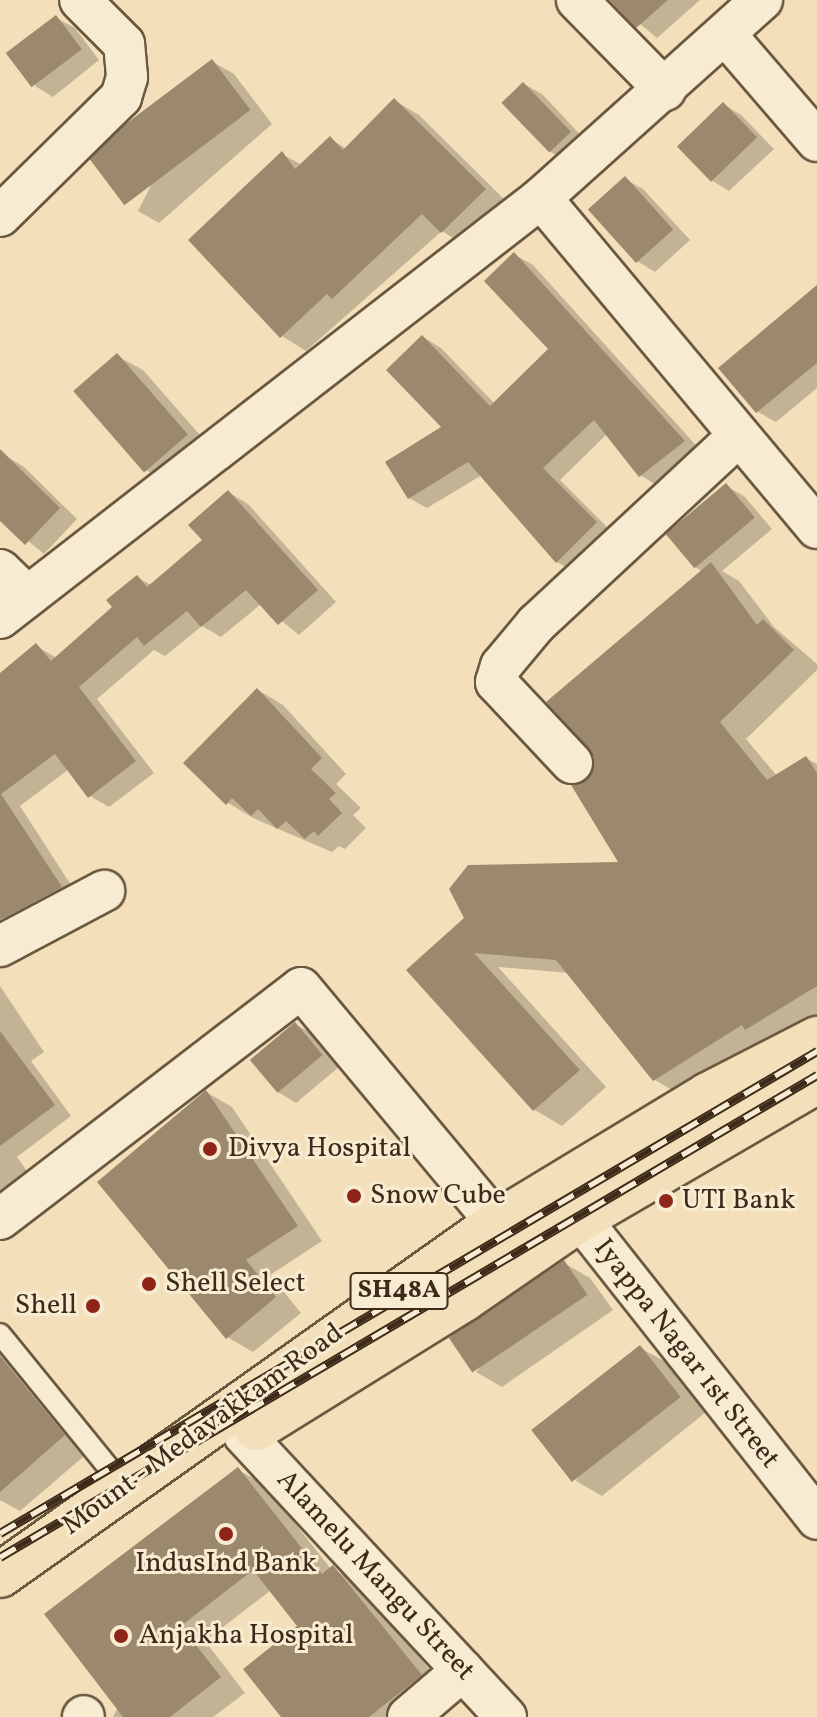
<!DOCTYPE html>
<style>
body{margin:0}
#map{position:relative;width:817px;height:1717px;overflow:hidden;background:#f3e0ba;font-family:Vollkorn,serif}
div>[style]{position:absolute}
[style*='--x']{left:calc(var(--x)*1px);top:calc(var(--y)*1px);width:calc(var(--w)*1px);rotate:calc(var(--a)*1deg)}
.shadow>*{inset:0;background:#0003}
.building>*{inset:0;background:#9c896d;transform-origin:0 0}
.roads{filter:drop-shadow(2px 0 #6a5841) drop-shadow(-2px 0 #6a5841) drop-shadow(0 2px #6a5841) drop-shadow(0 -2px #6a5841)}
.lane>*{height:20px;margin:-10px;padding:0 10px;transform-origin:10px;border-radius:10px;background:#f7ebd2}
.street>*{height:40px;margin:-20px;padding:0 20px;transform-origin:20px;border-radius:20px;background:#f7ebd2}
.primary>*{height:44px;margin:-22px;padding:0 22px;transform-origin:22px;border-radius:22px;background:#f3e0ba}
.rail>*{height:9px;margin-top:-4.5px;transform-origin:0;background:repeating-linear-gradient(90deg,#f7ebd2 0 18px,#3d2a19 0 36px);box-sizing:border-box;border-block:2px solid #3d2a19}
.dots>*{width:22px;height:22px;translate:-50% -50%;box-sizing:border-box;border:4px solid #f7ebd2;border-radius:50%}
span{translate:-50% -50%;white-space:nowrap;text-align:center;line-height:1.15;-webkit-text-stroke:6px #f7ebd2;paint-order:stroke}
.shield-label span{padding:2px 6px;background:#f7ebd2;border:2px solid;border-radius:6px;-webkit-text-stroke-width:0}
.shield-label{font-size:26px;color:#3d2a19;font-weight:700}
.poi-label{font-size:28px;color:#3d2a19}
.left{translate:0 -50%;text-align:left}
.right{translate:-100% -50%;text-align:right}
.street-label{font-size:28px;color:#3d2a19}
</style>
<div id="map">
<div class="shadow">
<i style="clip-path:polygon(611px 0,700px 0,657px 38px)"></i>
<i style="clip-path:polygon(56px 18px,75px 28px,99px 60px,53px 97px,35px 86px)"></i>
<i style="clip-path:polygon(213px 62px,234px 74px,272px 124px,159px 223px,138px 211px)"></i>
<i style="clip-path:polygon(524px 84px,542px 94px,588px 143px,567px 162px,549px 151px)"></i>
<i style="clip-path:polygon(395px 101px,419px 115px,509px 204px,466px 246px,442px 231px,306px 351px,282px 336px,191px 240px,282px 154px,302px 165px,330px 139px,347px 149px)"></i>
<i style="clip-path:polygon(723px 104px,741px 115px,774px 149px,729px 191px,711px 180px)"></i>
<i style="clip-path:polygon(625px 179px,643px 189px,690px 240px,655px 272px,637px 261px)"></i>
<i style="clip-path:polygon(515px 255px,533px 265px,702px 452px,658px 486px,640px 475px,607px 434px,560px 480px,614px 534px,575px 572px,557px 562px,482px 475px,427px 508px,409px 498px,444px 428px,423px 337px,441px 348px,495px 404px,551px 350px)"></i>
<i style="clip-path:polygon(817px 285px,817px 388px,776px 422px,758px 412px,721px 369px)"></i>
<i style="clip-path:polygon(117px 356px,143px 370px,213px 450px,172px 485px,146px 470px)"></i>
<i style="clip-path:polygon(6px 456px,24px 467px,77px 519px,44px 554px,0 518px,0 462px)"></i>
<i style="clip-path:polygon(726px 486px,744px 496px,772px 529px,722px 571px,739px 581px,774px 627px,817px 664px,817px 670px,746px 739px,777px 776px,806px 758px,817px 764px,817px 1019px,682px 1096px,655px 1080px,570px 973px,498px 967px,606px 1087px,562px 1126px,535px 1110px,409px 970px,622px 864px,590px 781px,703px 572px,695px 567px)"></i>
<i style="clip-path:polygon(228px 492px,248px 504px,336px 602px,299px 635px,261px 604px,221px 637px,202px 626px,165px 656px,154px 650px,97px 699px,154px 773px,109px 807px,90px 796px,69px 769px,20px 806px,80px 899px,22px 929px,0 914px,0 687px,36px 646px,57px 658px,115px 607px,137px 577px,151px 585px,205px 541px)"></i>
<i style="clip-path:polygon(258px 690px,283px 705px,346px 774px,336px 784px,361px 808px,353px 815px,366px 828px,345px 849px,339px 846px,332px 852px,253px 818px,228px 803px,186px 763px)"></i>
<i style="clip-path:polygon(0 986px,44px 1052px,31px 1061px,71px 1116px,17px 1157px,29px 1174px,0 1193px)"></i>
<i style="clip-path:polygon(295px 1024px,313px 1034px,340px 1066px,296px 1103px,278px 1092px)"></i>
<i style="clip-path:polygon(206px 1092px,232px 1107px,322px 1241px,270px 1275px,301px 1313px,253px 1352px,227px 1337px)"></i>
<i style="clip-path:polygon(564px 1263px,590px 1278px,613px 1310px,502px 1387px,476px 1372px)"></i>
<i style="clip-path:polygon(0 1345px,90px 1451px,20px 1511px,0 1500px)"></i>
<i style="clip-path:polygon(640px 1348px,666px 1362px,706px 1412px,602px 1496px,576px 1481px)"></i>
<i style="clip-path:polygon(238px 1470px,264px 1484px,331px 1569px,359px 1582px,446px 1690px,412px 1717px,283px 1717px,300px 1627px,271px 1590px,205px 1641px,245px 1693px,213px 1717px,113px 1717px)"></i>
</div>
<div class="building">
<i style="clip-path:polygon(609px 0,668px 0,636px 28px)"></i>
<i style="left:56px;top:15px;width:43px;height:63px;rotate:53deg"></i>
<i style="left:212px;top:59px;width:64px;height:158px;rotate:53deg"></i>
<i style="left:523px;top:82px;width:69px;height:30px;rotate:46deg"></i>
<i style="clip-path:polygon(394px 98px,486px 189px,441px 233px,422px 214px,332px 299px,327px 294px,280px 338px,188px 240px,282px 151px,295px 169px,330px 136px,343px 150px)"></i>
<i style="left:723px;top:102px;width:49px;height:64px;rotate:46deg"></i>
<i style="left:625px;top:176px;width:72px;height:50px;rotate:48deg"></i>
<i style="clip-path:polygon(514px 252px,685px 441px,639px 477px,594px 420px,543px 468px,597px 522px,556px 563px,468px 462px,408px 499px,385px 462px,441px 427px,386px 370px,422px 335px,490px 406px,548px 349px,484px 281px)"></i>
<i style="clip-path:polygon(817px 285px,817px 363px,756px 413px,718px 368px)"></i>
<i style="left:117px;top:353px;width:108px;height:58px;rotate:49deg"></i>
<i style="clip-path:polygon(0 449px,60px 508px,25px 545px,0 521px)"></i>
<i style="left:726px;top:483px;width:45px;height:79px;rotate:50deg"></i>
<i style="clip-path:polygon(228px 490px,318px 590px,278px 625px,246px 590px,201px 627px,187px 611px,144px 646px,137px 637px,79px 687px,136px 761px,88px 798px,55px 754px,1px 794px,62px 887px,0 920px,0 673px,36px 643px,51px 661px,112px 607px,106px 600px,137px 575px,147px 587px,202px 540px,188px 525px)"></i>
<i style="clip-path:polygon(711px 562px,757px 625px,763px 619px,794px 650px,720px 722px,767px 780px,806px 756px,817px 773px,817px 986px,745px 1030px,742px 1025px,653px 1081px,556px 960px,474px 953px,580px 1070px,533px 1111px,406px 970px,464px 918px,449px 889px,468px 865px,618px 862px,571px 785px,588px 779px,594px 757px,546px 702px)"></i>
<i style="clip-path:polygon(257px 688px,322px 758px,311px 769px,336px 793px,329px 799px,342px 813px,318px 836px,314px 831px,305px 839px,286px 821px,277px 829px,258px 809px,251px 816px,232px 798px,226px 805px,183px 763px)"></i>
<i style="left:295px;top:1022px;width:43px;height:59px;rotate:50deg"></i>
<i style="clip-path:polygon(0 1031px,55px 1105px,0 1146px)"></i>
<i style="clip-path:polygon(206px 1090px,298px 1226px,246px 1260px,276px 1297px,226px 1339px,97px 1182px)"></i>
<i style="left:564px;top:1260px;width:42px;height:139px;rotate:56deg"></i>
<i style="left:640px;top:1345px;width:66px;height:138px;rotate:52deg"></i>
<i style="clip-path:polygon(0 1356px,65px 1435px,0 1492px)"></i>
<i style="clip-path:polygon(238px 1467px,322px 1574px,333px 1565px,422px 1675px,369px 1717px,281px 1717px,243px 1669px,297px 1626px,253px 1570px,181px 1626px,221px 1677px,170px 1717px,123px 1717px,44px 1614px)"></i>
</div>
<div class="roads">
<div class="lane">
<i style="--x:0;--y:1334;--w:198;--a:50.9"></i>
</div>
<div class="street">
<i style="--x:577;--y:0;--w:126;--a:45.6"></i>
<i style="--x:725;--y:34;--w:141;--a:49.3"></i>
<i style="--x:541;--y:198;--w:430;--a:50.1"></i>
<i style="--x:0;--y:216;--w:170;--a:-44.5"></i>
<i style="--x:121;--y:97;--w:21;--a:-73"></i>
<i style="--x:127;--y:77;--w:33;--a:-95"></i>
<i style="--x:124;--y:44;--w:62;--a:-135"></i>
<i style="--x:0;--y:570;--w:36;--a:44"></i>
<i style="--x:0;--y:618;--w:685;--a:-37.82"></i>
<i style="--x:541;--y:198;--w:297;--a:-41.9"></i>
<i style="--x:572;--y:763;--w:111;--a:-133.2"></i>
<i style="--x:496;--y:682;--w:17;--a:-73"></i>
<i style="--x:501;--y:666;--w:55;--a:-50.2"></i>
<i style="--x:536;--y:624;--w:275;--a:-42.9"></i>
<i style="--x:0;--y:946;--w:118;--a:-27.9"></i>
<i style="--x:560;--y:1193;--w:415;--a:51.7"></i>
<i style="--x:0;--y:1219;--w:379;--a:-37.5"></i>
<i style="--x:301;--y:988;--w:306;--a:50.2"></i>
<i style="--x:244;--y:1435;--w:385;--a:47.1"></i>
<i style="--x:83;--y:1717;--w:1;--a:-45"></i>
<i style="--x:408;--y:1717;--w:72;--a:-40.5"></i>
</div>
<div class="primary">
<i style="--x:256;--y:1428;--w:245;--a:-31.8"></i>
<i style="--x:464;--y:1299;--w:141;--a:-34.6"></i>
<i style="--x:580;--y:1219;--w:274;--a:-30.2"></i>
<i style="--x:0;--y:1575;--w:609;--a:-35.31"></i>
<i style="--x:497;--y:1223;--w:247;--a:-31.2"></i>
<i style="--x:708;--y:1095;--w:123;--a:-27.2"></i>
</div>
</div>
<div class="rail">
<i style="--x:0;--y:1533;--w:949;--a:-30.54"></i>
<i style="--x:0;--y:1557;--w:949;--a:-30.54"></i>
</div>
<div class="dots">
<i style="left:210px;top:1149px;background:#8f2418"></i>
<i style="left:354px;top:1196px;background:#8f2418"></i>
<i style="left:666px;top:1201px;background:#8f2418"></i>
<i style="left:149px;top:1284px;background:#8f2418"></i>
<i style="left:93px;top:1306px;background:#8f2418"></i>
<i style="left:226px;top:1534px;background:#8f2418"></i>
<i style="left:121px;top:1636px;background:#8f2418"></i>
</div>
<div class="shield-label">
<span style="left:399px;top:1291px">SH48A</span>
</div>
<div class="poi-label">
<span class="left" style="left:228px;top:1149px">Divya Hospital</span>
<span class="left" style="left:370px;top:1196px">Snow Cube</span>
<span class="left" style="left:682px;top:1201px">UTI Bank</span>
<span class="left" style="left:165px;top:1284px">Shell Select</span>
<span class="right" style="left:77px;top:1306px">Shell</span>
<span style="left:226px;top:1564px">IndusInd Bank</span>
<span class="left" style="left:139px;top:1636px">Anjakha Hospital</span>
</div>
<div class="street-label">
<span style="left:686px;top:1354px;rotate:52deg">Iyappa Nagar 1st Street</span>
<span style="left:203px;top:1430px;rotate:-36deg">Mount - Medavakkam Road</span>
<span style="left:375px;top:1576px;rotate:47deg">Alamelu Mangu Street</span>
</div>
</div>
